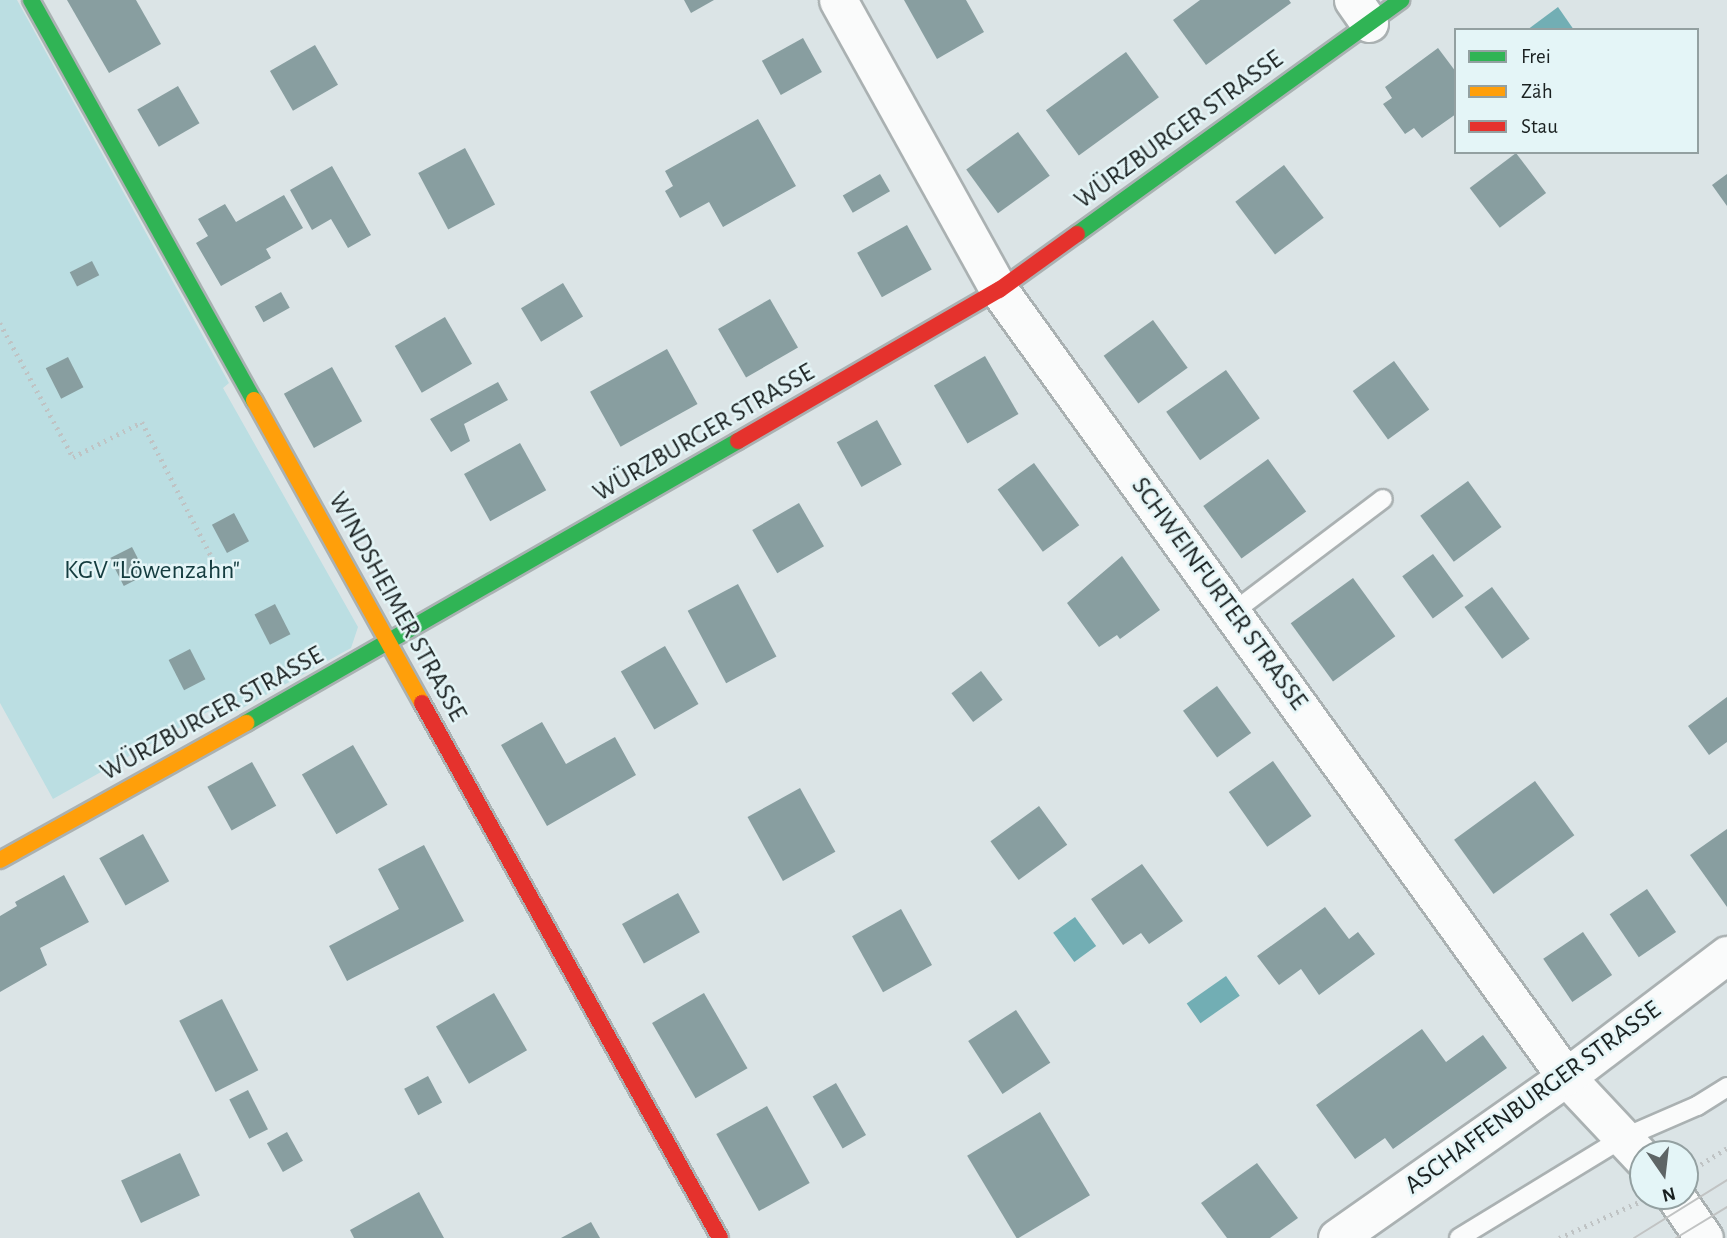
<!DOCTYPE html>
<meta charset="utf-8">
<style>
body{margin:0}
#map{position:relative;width:1727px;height:1238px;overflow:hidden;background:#dbe4e6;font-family:"Alegreya Sans",sans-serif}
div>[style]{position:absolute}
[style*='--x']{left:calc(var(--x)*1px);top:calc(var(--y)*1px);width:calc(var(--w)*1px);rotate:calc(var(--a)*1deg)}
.green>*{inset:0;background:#bbdee2}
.water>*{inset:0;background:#72aeb4;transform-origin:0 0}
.building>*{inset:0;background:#889ea0;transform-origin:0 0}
.path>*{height:4.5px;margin-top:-2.25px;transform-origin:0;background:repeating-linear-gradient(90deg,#bfc3c4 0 2px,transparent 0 7px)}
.roads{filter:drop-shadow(2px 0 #aab1b2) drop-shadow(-2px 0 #aab1b2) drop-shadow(0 2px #aab1b2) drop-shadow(0 -2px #aab1b2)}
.lane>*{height:18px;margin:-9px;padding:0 9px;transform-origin:9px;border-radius:9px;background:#fafbfb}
.street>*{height:37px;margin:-18.5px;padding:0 18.5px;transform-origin:18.5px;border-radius:18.5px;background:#fafbfb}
.fast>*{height:16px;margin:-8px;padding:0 8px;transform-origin:8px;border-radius:8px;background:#30b455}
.slow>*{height:16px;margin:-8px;padding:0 8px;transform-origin:8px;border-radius:8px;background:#ff9f0a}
.jam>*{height:16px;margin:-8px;padding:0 8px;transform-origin:8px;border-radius:8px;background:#e5322d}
.tram>*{height:2px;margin:-1px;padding:0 1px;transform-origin:1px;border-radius:1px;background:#c1c3c3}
span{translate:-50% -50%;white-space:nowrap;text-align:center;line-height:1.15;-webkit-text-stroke:5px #e4f5f7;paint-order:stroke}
.street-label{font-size:26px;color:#1a2121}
.park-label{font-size:26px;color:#143c3f}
.legend{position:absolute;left:1454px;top:28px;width:245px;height:126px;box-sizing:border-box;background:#e4f5f7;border:2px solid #93a0a1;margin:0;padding:9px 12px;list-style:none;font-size:21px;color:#1a2121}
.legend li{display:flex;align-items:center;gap:14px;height:35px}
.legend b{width:35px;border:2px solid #93a0a1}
.north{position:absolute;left:1629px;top:1140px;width:70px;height:70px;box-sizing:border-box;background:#e4f5f7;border:2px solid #93a0a1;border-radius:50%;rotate:166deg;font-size:19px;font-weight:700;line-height:28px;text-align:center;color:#1a2121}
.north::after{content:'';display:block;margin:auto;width:24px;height:32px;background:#5e6566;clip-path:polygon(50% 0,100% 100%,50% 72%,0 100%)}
</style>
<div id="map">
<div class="green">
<i style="clip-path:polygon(0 0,17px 0,229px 383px,223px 388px,358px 627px,351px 648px,217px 722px,211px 710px,53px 799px,0 703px)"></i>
</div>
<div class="water">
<i style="clip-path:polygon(1558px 7px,1574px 30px,1527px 30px)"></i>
<i style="left:1075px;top:917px;width:36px;height:27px;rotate:54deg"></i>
<i style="left:1226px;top:976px;width:24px;height:48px;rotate:55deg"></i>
</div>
<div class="building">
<i style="clip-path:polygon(67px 0,136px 0,161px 44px,109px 73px)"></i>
<i style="clip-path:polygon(684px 0,714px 0,691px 13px)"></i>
<i style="clip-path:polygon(904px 0,966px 0,984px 32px,937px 59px)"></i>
<i style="clip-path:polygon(1200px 0,1289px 0,1291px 3px,1206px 65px,1173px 20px)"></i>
<i style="left:803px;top:38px;width:39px;height:47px;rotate:61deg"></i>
<i style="left:315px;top:45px;width:46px;height:52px;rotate:60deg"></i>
<i style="clip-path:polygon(1438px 48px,1456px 72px,1456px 114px,1422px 138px,1414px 128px,1405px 134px,1383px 104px,1392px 98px,1385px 87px)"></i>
<i style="left:1126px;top:52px;width:56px;height:99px;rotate:54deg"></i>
<i style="left:178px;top:86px;width:43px;height:47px;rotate:60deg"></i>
<i style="clip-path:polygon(758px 119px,796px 186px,723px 227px,709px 202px,680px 218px,665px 191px,673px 186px,665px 171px)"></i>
<i style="left:1018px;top:132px;width:54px;height:64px;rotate:54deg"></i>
<i style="left:465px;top:148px;width:64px;height:53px;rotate:62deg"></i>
<i style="left:1516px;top:153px;width:50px;height:58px;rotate:53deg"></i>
<i style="left:1284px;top:165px;width:66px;height:61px;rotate:53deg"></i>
<i style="clip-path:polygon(332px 166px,371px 235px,348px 248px,331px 219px,312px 230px,290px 190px)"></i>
<i style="left:880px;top:174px;width:20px;height:43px;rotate:60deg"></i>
<i style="clip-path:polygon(1727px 174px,1727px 206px,1712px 185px)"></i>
<i style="clip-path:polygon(284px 195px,303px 228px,266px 249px,271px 258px,221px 286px,196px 243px,208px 236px,198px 219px,225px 204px,236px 222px)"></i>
<i style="left:907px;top:225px;width:51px;height:57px;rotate:61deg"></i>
<i style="left:92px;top:261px;width:16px;height:25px;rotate:63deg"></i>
<i style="left:563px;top:283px;width:39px;height:49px;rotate:59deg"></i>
<i style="left:281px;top:292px;width:18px;height:30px;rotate:61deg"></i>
<i style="left:770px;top:299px;width:56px;height:60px;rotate:60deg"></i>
<i style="left:445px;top:317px;width:54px;height:58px;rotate:60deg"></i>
<i style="left:1153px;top:320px;width:59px;height:61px;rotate:54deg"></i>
<i style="left:667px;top:349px;width:63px;height:88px;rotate:61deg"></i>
<i style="left:985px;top:356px;width:67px;height:59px;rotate:60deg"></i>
<i style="left:68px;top:357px;width:34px;height:25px;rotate:63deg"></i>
<i style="left:1394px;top:361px;width:60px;height:51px;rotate:54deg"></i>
<i style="left:332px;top:367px;width:62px;height:55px;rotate:61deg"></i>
<i style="left:1226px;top:370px;width:59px;height:73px;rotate:55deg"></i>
<i style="clip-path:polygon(498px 382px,508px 400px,464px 424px,470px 441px,451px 452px,430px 419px)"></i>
<i style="left:877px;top:420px;width:51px;height:46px;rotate:61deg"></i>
<i style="left:520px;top:443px;width:54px;height:64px;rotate:61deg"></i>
<i style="left:1268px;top:459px;width:65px;height:80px;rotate:54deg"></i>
<i style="left:1034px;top:463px;width:77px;height:45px;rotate:54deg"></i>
<i style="left:1468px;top:481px;width:57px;height:59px;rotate:54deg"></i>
<i style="left:799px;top:503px;width:50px;height:54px;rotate:60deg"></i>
<i style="left:234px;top:513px;width:32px;height:25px;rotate:62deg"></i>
<i style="left:132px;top:547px;width:31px;height:25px;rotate:63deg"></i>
<i style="left:1433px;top:554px;width:52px;height:38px;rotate:54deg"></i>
<i style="clip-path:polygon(1122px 556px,1160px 610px,1120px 639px,1117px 635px,1099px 647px,1067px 603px)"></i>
<i style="left:1353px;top:578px;width:72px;height:77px;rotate:54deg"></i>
<i style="left:738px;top:584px;width:82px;height:57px;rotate:62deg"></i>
<i style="left:1492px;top:587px;width:64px;height:34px;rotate:54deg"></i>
<i style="left:275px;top:604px;width:34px;height:23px;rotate:63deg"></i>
<i style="left:665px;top:646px;width:67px;height:51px;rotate:60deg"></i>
<i style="left:190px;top:649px;width:34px;height:24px;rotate:63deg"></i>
<i style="left:981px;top:671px;width:36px;height:37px;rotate:53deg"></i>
<i style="left:1217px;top:686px;width:58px;height:42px;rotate:54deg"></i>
<i style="clip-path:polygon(1727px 697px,1727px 742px,1709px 755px,1688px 726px)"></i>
<i style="clip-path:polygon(542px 722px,566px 764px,615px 737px,636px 775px,547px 826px,501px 745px)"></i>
<i style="left:353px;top:745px;width:69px;height:59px;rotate:60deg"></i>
<i style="left:1273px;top:761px;width:67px;height:54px;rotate:55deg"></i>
<i style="left:252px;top:762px;width:50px;height:51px;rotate:61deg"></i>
<i style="left:1535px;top:781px;width:67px;height:100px;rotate:54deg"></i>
<i style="left:800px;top:788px;width:73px;height:60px;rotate:61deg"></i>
<i style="left:1039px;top:806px;width:48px;height:60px;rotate:54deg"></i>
<i style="clip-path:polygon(1727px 829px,1727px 907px,1690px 855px)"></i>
<i style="left:143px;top:834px;width:54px;height:50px;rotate:61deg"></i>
<i style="clip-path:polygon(424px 845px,464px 921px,347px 981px,329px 946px,399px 909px,378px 869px)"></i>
<i style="clip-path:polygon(1142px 864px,1183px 921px,1149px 944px,1141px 933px,1123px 945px,1091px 899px)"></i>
<i style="clip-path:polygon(64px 875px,89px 922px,40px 948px,47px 965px,0 992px,0 916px,17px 906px,15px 902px)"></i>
<i style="left:1647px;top:889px;width:52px;height:45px;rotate:56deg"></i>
<i style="left:678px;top:893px;width:45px;height:64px;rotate:61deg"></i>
<i style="clip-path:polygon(1325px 907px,1349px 939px,1358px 932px,1375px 954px,1319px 995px,1301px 969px,1279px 985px,1257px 956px)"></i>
<i style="left:901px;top:909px;width:64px;height:56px;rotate:61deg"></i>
<i style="left:1583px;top:932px;width:52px;height:48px;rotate:56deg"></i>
<i style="left:494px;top:993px;width:66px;height:67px;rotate:60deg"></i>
<i style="left:704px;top:993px;width:87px;height:60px;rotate:60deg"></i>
<i style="left:222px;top:999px;width:80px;height:48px;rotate:63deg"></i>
<i style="left:1016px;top:1010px;width:63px;height:57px;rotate:57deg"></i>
<i style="clip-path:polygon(1422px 1029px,1446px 1062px,1483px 1035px,1507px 1068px,1393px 1149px,1385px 1138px,1355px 1159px,1316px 1105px)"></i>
<i style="left:428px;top:1076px;width:30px;height:27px;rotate:62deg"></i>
<i style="left:836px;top:1083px;width:60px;height:27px;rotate:60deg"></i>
<i style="left:248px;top:1090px;width:44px;height:21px;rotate:63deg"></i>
<i style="left:767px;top:1106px;width:88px;height:58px;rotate:61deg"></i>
<i style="left:1040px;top:1112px;width:97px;height:85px;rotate:59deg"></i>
<i style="left:287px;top:1132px;width:33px;height:23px;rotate:61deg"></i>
<i style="left:180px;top:1153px;width:47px;height:65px;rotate:65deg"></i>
<i style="clip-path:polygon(1257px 1163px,1298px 1218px,1270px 1238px,1227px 1238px,1201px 1203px)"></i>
<i style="clip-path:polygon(419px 1192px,444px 1238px,354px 1238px,350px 1230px)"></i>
<i style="clip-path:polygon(591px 1222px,600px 1238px,561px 1238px)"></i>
</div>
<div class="path">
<i style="--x:0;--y:323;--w:153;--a:61.4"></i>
<i style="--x:73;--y:457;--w:77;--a:-26.9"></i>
<i style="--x:142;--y:422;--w:181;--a:62.7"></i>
<i style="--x:1695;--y:1168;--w:38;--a:-32"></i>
<i style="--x:1559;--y:1238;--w:88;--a:-24.2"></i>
</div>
<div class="roads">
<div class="lane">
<i style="--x:1232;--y:613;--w:189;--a:-37.1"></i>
<i style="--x:1459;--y:1238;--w:192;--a:-31.4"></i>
<i style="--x:1623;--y:1138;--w:81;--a:-23.4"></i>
<i style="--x:1697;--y:1106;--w:36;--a:-32"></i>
</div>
<div class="street">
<i style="--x:838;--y:0;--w:332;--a:61"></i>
<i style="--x:999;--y:290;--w:970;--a:54.23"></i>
<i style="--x:1566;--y:1077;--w:112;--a:46.8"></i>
<i style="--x:1353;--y:0;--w:28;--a:55"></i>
<i style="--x:1675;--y:1196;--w:51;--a:55.4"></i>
<i style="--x:1337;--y:1238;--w:280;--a:-35.1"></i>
<i style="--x:1566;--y:1077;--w:202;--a:-37.2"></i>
</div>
<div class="fast">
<i style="--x:31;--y:0;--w:458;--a:60.9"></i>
<i style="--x:1077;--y:234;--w:400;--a:-35.8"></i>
<i style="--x:246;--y:723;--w:567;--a:-29.82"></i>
</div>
<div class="slow">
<i style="--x:254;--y:400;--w:346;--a:61"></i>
<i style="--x:0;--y:860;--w:282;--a:-29.1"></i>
</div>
<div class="jam">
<i style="--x:738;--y:441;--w:302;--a:-30.1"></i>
<i style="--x:999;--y:290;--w:96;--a:-35.7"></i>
<i style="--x:422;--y:703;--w:612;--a:60.88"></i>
</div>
</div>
<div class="tram">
<i style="--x:1634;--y:1238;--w:110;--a:-31.9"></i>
<i style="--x:1676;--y:1238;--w:60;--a:-31.3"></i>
</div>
<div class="street-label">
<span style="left:1179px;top:130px;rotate:-36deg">WÜRZBURGER STRASSE</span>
<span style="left:704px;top:433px;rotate:-30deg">WÜRZBURGER STRASSE</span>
<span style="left:1219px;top:594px;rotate:54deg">SCHWEINFURTER STRASSE</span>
<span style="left:397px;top:607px;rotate:61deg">WINDSHEIMER STRASSE</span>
<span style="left:212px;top:714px;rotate:-29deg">WÜRZBURGER STRASSE</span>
<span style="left:1533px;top:1098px;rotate:-36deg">ASCHAFFENBURGER STRASSE</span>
</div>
<div class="park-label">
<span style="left:152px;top:571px">KGV "Löwenzahn"</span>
</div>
<ul class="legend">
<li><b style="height:9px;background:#30b455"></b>Frei</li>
<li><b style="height:9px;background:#ff9f0a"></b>Zäh</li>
<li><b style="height:9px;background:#e5322d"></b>Stau</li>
</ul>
<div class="north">N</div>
</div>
